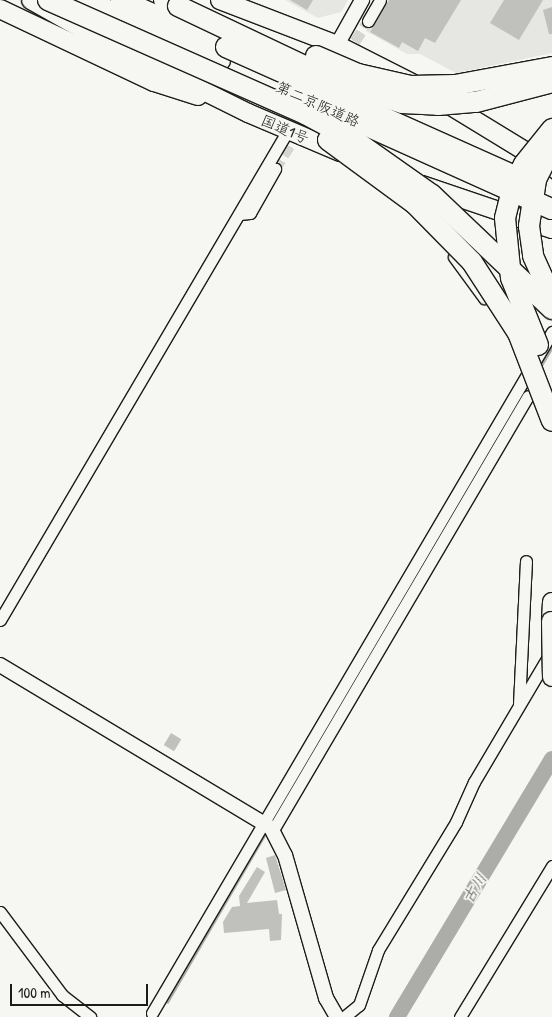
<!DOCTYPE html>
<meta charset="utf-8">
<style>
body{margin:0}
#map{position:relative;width:552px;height:1017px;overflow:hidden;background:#f6f6f2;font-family:"Patrick Hand","Klee One",sans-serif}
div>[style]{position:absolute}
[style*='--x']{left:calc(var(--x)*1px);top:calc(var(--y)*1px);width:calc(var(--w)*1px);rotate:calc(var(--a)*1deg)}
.built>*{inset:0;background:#e6e6e2}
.stream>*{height:2.5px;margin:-1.25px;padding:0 1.25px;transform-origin:1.25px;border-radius:1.25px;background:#acaca9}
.river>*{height:16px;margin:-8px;padding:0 8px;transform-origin:8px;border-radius:8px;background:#acaca9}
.building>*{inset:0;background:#c0c0bd;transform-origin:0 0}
.minor-tunnel>*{height:11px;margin-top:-5.5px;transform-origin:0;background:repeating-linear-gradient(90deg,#d5d5d2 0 11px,transparent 0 16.5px)}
.roads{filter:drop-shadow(1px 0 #1c1c1c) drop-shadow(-1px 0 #1c1c1c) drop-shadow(0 1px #1c1c1c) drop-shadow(0 -1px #1c1c1c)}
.minor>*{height:11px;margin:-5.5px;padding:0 5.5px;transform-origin:5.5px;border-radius:5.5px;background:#f6f6f2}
.tertiary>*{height:14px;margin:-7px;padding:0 7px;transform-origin:7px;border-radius:7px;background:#f6f6f2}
.trunk>*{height:18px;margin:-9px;padding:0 9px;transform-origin:9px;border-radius:9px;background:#f6f6f2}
.motorway>*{height:20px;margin:-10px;padding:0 10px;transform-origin:10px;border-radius:10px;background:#f6f6f2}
.bridges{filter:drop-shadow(1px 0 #1c1c1c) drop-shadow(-1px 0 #1c1c1c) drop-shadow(0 1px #1c1c1c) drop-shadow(0 -1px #1c1c1c)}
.trunk-bridge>*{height:18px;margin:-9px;padding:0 9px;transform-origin:9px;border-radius:9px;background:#f6f6f2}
.motorway-bridge>*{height:20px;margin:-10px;padding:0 10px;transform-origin:10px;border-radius:10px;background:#f6f6f2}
span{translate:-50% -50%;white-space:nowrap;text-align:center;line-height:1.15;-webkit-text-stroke:4px #f6f6f2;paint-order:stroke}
.street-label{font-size:15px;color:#1c1c1c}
.water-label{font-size:16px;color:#565654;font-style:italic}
.scale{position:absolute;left:10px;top:984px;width:138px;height:22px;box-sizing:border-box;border:2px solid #1c1c1c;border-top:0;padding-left:6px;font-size:15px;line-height:18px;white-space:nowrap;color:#1c1c1c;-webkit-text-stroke:4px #f6f6f2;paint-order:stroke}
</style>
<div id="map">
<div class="built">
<i style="clip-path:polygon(285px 0,348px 0,341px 12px,318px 18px)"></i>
<i style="clip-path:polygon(384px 0,552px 0,552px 53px,456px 73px,420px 54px,407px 54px,366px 31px)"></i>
</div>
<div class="stream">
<i style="--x:540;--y:367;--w:23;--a:-59"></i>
<i style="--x:483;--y:461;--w:35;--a:-59"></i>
<i style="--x:279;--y:808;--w:72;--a:-59.2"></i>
<i style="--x:167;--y:1002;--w:199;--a:-59.8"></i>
</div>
<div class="river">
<i style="--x:397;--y:1017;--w:301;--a:-59"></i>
</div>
<div class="building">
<i style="clip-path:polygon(290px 0,313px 0,307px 10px)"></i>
<i style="clip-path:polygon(389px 0,461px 0,435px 43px,425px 38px,418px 51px,402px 42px,399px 48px,370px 32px)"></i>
<i style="clip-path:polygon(504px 0,543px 0,519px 40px,490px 23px)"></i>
<i style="clip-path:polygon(552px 7px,552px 34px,549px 34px,543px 10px)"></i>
<i style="left:171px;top:733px;width:12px;height:14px;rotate:31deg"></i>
<i style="clip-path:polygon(275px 855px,286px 890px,275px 893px,266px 858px)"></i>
<i style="clip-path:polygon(257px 867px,265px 872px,247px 903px,277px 900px,279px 914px,282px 914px,281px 940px,270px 941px,269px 929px,224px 933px,223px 922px,232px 907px,240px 906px,239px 896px)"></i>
</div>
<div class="minor-tunnel">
<i style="--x:346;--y:55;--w:40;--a:-57.1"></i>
<i style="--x:275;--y:169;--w:68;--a:-58.2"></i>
</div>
<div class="roads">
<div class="minor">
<i style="--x:368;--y:21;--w:24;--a:-60"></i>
<i style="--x:239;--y:214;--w:11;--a:-5"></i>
<i style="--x:250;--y:213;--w:51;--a:-60.4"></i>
<i style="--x:454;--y:257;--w:51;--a:53.8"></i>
<i style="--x:0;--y:620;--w:568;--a:-59.55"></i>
<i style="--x:519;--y:704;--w:143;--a:-87.2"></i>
<i style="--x:273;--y:830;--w:503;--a:-59.56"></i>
<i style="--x:0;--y:912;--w:104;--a:53.2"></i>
<i style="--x:62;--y:995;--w:36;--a:38"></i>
<i style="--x:152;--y:1013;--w:790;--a:-59.57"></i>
<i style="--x:344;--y:1017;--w:19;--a:-39"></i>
<i style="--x:359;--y:1005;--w:58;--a:-70.9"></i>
<i style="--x:378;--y:950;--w:150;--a:-58.6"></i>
<i style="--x:456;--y:822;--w:44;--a:-65.8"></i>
<i style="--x:474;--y:782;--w:151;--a:-59.4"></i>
<i style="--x:460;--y:1017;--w:177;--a:-58.6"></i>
</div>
<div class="tertiary">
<i style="--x:332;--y:54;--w:62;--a:-60.9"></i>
<i style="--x:0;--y:665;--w:316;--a:31"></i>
<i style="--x:271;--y:828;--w:30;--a:63"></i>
<i style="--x:285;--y:855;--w:149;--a:74"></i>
<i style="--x:326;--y:998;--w:22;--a:60"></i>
</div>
<div class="trunk">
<i style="--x:31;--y:0;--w:92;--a:29.4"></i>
<i style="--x:111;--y:45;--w:153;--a:26.4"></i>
<i style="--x:248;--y:113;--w:100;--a:23"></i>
<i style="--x:220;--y:0;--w:125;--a:21"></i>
<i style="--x:337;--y:45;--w:84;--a:26.9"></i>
<i style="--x:0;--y:9;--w:170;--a:25.4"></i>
<i style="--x:154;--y:82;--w:46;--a:17.7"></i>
<i style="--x:443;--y:101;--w:117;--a:31.4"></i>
<i style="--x:527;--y:171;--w:32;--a:39"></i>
<i style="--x:422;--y:185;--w:137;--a:18.7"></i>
<i style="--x:551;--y:621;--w:19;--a:-87"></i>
</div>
<div class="motorway">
<i style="--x:85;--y:0;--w:148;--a:24"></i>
<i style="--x:121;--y:0;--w:115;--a:24.1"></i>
<i style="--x:164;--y:0;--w:15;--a:23"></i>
<i style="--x:118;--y:40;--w:41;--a:27.8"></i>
</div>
</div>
<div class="bridges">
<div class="trunk-bridge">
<i style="--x:551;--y:621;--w:56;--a:89"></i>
</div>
<div class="motorway-bridge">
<i style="--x:48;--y:0;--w:281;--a:23.9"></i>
<i style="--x:305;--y:114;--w:55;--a:28"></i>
<i style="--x:354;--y:140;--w:95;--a:35.2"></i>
<i style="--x:432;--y:195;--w:166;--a:43.5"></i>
<i style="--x:178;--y:6;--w:182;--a:25.4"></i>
<i style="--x:342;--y:84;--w:63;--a:17.6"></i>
<i style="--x:402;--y:103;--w:36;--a:3"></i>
<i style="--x:438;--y:105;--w:38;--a:-5"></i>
<i style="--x:476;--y:102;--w:79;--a:-14.7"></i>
<i style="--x:226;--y:47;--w:333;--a:24.1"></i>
<i style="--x:316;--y:56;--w:46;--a:23.2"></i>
<i style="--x:358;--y:74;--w:54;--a:12.8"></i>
<i style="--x:411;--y:86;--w:44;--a:-1.3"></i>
<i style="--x:455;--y:85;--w:99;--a:-10.5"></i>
<i style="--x:289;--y:91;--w:288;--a:24.2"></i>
<i style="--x:328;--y:140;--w:108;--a:36.3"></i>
<i style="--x:415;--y:204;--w:81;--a:45.5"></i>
<i style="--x:472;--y:262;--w:85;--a:57.1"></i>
<i style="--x:518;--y:333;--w:94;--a:68.9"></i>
<i style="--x:552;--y:148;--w:36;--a:117"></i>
<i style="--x:536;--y:180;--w:47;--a:98.7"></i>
<i style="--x:529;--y:226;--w:30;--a:82"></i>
<i style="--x:533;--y:256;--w:46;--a:65.7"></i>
<i style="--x:538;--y:345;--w:72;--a:-111.9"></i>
<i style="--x:511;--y:278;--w:60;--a:-95.7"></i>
<i style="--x:505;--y:218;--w:36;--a:-76"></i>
<i style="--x:514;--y:183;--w:21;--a:-62"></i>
<i style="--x:524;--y:164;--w:45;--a:-51.3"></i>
</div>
</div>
<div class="street-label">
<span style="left:318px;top:104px;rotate:24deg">第二京阪道路</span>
<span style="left:285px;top:129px;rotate:23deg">国道1号</span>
</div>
<div class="water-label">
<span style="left:474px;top:888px;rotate:-59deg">古川</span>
</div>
<div class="scale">100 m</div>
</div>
